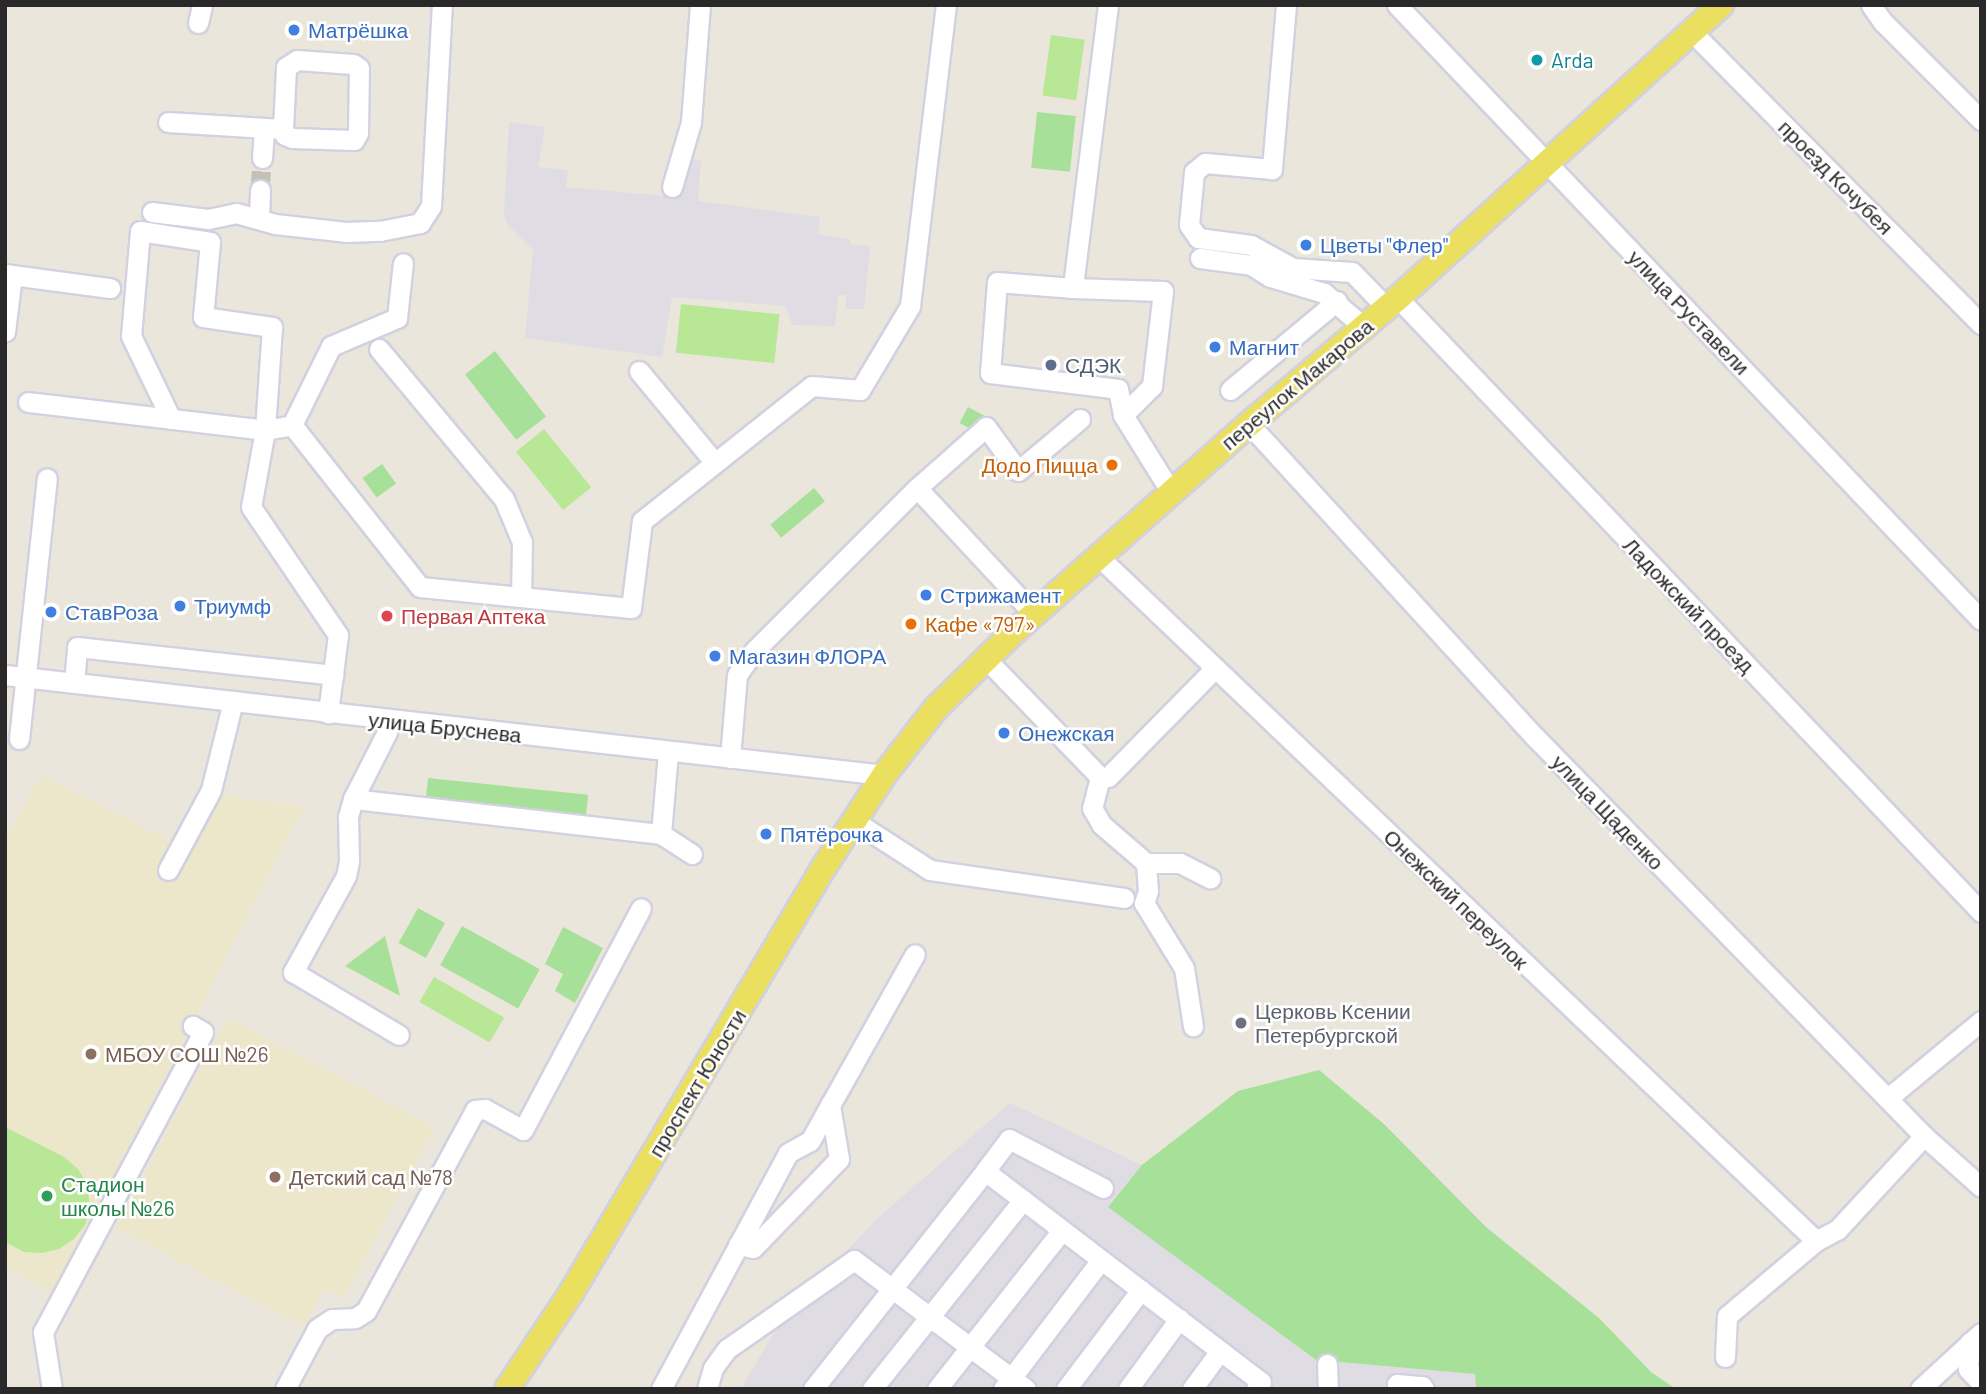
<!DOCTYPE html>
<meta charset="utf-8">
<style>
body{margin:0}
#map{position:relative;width:1986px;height:1394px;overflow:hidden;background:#ebe6db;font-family:Barlow,sans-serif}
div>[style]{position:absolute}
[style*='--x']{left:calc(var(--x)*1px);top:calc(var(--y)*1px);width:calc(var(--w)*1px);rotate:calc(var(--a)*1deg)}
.industrial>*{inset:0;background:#dfdce3}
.education>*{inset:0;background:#ece6cb}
.green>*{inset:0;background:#a7e099;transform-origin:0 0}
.pitch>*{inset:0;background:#b8e795;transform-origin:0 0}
.minor-tunnel>*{height:19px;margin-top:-9.5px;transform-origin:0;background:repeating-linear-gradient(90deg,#c4c0b7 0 19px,transparent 0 29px)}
.roads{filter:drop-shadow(2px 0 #d1d1e1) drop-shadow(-2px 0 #d1d1e1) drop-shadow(0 2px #d1d1e1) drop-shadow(0 -2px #d1d1e1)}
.minor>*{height:19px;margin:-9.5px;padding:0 9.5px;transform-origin:9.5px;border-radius:9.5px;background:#fff}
.major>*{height:24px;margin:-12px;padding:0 12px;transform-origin:12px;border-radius:12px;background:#ebdf60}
.dots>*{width:19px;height:19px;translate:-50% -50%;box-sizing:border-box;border:4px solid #fff;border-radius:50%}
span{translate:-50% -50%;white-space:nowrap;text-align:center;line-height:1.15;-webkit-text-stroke:5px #fff;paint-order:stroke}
.shop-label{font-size:21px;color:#366cbe}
.left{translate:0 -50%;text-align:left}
.culture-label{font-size:21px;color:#0d838f}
.street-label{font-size:21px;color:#292929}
.service-label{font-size:21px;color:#4e5e75}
.food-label{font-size:21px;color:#c56008}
.right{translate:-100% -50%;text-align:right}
.health-label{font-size:21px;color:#be3a42}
.worship-label{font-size:21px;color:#5b616d}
.education-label{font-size:21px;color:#785e54}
.leisure-label{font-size:21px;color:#27864d}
.frame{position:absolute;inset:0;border:7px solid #292929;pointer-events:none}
</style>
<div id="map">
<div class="industrial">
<i style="clip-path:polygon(509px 122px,545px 127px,538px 167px,568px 170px,566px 187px,665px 196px,672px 158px,701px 160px,698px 201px,820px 217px,818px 234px,849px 239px,851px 244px,870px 246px,864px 309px,846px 309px,846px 295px,838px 295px,835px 326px,792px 325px,786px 306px,672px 297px,662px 357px,525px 338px,533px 250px,507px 224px,504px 212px)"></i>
<i style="clip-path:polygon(1010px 1103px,1142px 1165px,1108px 1206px,1315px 1360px,1475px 1374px,1476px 1389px,741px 1389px,783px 1317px,879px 1217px)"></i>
</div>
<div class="education">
<i style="clip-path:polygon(41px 775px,170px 841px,199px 792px,304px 807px,52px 1293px,5px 1267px,5px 840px)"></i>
<i style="clip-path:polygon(228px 1018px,435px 1127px,344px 1298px,324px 1288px,304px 1327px,116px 1228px)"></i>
</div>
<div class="green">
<i style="left:1037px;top:112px;width:39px;height:56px;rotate:6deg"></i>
<i style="left:495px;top:351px;width:83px;height:38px;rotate:52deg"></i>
<i style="left:968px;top:407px;width:19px;height:18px;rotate:28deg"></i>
<i style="left:382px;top:464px;width:24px;height:24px;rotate:54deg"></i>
<i style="left:814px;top:488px;width:17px;height:57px;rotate:50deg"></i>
<i style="left:428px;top:778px;width:161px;height:25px;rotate:6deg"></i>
<i style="left:418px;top:908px;width:31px;height:40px;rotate:29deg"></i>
<i style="left:462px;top:926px;width:89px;height:45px;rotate:29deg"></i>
<i style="clip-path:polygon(563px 927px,603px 948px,575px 1003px,555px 991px,563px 974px,545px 964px)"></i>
<i style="clip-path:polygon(385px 936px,400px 996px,345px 966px)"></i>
<i style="clip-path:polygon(1319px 1070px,1384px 1124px,1486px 1227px,1599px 1318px,1651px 1372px,1676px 1389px,1476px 1389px,1475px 1374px,1316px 1360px,1108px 1207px,1142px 1165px,1238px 1091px)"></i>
</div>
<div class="pitch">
<i style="left:1051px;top:35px;width:34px;height:61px;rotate:8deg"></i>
<i style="left:681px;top:304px;width:99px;height:49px;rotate:6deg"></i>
<i style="left:544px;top:429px;width:75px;height:36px;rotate:51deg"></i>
<i style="left:434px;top:977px;width:81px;height:29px;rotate:30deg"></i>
<i style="clip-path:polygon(5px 1127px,64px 1157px,78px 1169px,87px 1184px,90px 1208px,85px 1225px,74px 1239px,59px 1249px,42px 1253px,24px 1252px,5px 1242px)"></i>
</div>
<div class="minor-tunnel">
<i style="--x:260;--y:190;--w:32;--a:-86"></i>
</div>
<div class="roads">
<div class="minor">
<i style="--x:1108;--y:5;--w:285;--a:97.1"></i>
<i style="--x:1073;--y:288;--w:90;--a:1.9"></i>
<i style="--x:1163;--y:291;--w:96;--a:96.6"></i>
<i style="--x:1152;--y:386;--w:41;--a:135"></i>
<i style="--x:1286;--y:5;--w:165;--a:94.9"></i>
<i style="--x:1272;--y:169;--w:67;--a:-174.9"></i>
<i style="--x:1205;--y:163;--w:14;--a:141"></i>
<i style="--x:1194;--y:172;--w:53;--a:95.4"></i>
<i style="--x:1189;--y:225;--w:16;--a:55"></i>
<i style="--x:1198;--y:238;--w:53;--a:7.5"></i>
<i style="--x:1251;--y:245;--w:48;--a:28.7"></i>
<i style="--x:1293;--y:268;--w:59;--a:3.9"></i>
<i style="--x:1352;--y:272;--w:50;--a:45.8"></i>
<i style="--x:1397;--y:5;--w:848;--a:46.48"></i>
<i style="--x:1871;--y:5;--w:21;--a:55"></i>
<i style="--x:1883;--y:22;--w:139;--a:45"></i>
<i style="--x:198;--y:23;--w:18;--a:-77"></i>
<i style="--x:1690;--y:30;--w:414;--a:45.3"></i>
<i style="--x:297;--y:60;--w:56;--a:4.1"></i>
<i style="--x:353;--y:64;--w:7;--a:34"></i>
<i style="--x:359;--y:68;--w:65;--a:90.9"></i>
<i style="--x:358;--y:133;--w:8;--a:120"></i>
<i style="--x:354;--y:140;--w:62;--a:-178.2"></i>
<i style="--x:292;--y:138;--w:8;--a:-157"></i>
<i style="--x:285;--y:135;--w:6;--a:-108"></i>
<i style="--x:283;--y:129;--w:62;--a:-87.2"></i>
<i style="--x:286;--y:67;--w:13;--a:-32"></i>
<i style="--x:168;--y:122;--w:115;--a:3.5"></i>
<i style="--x:262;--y:158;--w:30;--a:-86"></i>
<i style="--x:672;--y:187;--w:68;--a:-73.7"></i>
<i style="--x:691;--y:122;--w:117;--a:-85.6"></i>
<i style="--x:152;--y:212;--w:56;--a:7.1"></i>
<i style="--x:208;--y:219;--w:29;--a:-12"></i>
<i style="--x:236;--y:213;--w:41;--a:15.8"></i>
<i style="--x:275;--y:224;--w:71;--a:6.4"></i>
<i style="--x:346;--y:232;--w:34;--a:-2"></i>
<i style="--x:380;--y:231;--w:41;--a:-11.3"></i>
<i style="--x:420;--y:223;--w:20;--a:-57"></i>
<i style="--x:431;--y:206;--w:201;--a:-86.9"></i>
<i style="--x:259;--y:219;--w:29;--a:-88"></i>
<i style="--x:1200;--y:258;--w:51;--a:7.8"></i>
<i style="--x:1251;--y:265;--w:22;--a:32"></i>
<i style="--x:1270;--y:277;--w:56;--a:16.5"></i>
<i style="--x:1324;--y:293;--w:52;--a:40.4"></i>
<i style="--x:5;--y:274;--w:7;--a:8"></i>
<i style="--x:12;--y:275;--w:57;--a:97"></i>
<i style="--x:12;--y:275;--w:99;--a:7.6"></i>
<i style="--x:1073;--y:288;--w:76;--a:-175.5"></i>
<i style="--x:997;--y:282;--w:91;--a:94.4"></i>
<i style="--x:990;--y:373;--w:129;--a:7.1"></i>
<i style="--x:1118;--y:389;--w:26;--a:79"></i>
<i style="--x:1123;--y:415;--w:91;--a:58.1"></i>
<i style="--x:1398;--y:298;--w:847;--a:46.48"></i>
<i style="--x:379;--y:349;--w:195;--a:50.2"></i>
<i style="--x:504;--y:499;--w:47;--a:67.3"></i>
<i style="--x:522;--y:542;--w:55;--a:91"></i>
<i style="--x:639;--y:371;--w:119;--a:50.4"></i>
<i style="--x:1230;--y:390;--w:139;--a:-39.8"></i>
<i style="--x:28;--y:402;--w:239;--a:6.7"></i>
<i style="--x:265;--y:430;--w:78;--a:100.3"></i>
<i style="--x:251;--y:507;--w:155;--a:55.8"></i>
<i style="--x:338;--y:635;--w:79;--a:97.3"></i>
<i style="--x:171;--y:419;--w:92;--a:-115.7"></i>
<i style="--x:131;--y:336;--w:105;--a:-85.1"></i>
<i style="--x:140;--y:231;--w:71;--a:8.9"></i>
<i style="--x:210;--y:242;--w:75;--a:95.3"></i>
<i style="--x:203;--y:317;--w:70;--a:8.2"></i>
<i style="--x:272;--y:327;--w:103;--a:93.9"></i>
<i style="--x:265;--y:430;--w:27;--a:-10"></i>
<i style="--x:292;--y:425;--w:206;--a:51.7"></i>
<i style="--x:420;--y:587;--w:212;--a:5.7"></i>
<i style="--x:631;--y:608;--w:88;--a:-82.8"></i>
<i style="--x:642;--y:521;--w:217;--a:-38.5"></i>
<i style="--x:812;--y:386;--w:48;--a:4.8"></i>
<i style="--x:860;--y:390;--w:98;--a:-59.2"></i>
<i style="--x:910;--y:306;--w:303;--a:-83.2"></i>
<i style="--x:1249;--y:424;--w:424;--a:47.6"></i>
<i style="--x:1535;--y:737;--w:557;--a:45.73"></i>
<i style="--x:1924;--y:1136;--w:76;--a:41.8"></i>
<i style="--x:292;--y:425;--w:88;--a:-63.7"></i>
<i style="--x:331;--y:346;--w:72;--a:-23"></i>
<i style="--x:397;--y:318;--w:55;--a:-83.8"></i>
<i style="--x:917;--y:488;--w:92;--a:-41.5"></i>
<i style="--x:986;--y:427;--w:54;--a:54"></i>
<i style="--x:1018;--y:471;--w:81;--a:-40"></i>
<i style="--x:1098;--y:556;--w:992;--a:43.65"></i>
<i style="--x:985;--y:658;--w:165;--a:46"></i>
<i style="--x:1100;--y:777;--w:8;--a:0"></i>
<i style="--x:1108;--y:777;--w:151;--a:-45.5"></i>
<i style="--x:5;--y:675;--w:885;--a:6.49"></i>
<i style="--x:74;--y:683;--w:36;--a:-85"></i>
<i style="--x:77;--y:647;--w:258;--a:6.2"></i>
<i style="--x:388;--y:721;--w:11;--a:95"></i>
<i style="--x:387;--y:732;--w:75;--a:116.9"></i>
<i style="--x:353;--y:799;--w:19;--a:106"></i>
<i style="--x:348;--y:817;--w:44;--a:88.7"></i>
<i style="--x:349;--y:861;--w:15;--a:101"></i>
<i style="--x:346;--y:876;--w:110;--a:118.9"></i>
<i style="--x:293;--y:972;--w:123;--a:30.7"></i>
<i style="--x:19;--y:739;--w:262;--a:-83.9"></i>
<i style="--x:730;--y:758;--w:83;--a:-85.2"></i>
<i style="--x:737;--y:675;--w:12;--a:-55"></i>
<i style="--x:744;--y:665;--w:19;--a:-54"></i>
<i style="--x:755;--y:650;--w:229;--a:-45"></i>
<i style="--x:917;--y:488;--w:172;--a:47.1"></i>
<i style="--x:1100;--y:777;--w:32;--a:104"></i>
<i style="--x:1092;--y:808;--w:20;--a:60"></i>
<i style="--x:1102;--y:825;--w:58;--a:40.8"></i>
<i style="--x:1146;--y:863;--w:34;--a:0"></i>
<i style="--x:1180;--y:863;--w:34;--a:27"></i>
<i style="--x:353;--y:799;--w:310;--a:6.5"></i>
<i style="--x:661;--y:834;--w:82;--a:-85.1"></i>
<i style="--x:854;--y:821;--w:90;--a:32.8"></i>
<i style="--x:930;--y:870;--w:196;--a:8.2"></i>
<i style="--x:661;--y:834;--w:37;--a:33"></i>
<i style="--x:1146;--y:863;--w:28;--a:86"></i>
<i style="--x:1148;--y:891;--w:13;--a:108"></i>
<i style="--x:1144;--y:903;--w:76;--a:58.4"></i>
<i style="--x:1184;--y:968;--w:59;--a:81.2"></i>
<i style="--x:168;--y:870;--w:91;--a:-61.7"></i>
<i style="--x:211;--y:790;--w:92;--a:-76.1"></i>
<i style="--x:1888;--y:1098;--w:121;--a:-39.6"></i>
<i style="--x:985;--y:1171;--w:40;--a:-53"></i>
<i style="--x:1009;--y:1139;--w:106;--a:27.5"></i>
<i style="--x:738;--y:1245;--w:15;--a:11"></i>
<i style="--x:753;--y:1248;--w:124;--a:-46"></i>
<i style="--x:839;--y:1159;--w:55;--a:-99.5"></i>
<i style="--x:1970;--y:1342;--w:27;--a:94"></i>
<i style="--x:1968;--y:1369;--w:19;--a:47"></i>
<i style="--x:1725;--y:1357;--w:41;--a:-87.2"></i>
<i style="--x:1727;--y:1316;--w:116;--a:-40.1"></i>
<i style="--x:1816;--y:1241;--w:24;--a:-28"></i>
<i style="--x:1837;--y:1230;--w:128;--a:-47.2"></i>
<i style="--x:1327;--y:1364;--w:25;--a:88"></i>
<i style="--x:52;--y:1389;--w:58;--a:-99"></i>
<i style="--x:43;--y:1332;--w:340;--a:-61.9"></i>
<i style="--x:203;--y:1032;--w:12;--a:-149"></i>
<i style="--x:285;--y:1389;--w:68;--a:-61.9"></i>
<i style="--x:317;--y:1329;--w:18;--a:-34"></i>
<i style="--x:332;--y:1319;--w:23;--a:-2"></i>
<i style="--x:355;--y:1318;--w:13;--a:-32"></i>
<i style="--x:366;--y:1311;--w:229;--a:-61.5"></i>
<i style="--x:475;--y:1110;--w:10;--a:-6"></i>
<i style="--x:485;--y:1109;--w:43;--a:28.9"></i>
<i style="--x:523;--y:1130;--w:251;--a:-62"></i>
<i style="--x:661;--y:1389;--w:268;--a:-61.7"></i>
<i style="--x:788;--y:1153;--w:25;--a:-29"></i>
<i style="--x:810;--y:1141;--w:214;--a:-60.7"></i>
<i style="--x:707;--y:1389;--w:22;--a:-74"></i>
<i style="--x:713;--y:1368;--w:24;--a:-54"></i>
<i style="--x:727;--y:1349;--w:155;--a:-35"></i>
<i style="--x:854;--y:1260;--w:215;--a:36.9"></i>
<i style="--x:813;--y:1389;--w:278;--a:-51.7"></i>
<i style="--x:985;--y:1171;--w:347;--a:37.4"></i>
<i style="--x:1261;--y:1382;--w:9;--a:126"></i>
<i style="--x:872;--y:1389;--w:242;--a:-51.4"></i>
<i style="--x:937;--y:1389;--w:202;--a:-51.8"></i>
<i style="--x:1003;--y:1389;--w:162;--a:-52.8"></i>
<i style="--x:1066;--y:1389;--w:124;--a:-52.9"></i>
<i style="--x:1128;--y:1389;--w:87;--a:-53.9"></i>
<i style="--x:1192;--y:1389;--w:47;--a:-53.6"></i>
<i style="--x:1397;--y:1389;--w:5;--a:-90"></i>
<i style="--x:1397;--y:1384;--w:25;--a:5"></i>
<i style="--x:1422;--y:1386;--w:4;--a:56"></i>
<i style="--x:1920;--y:1389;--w:83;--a:-42.6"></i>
</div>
<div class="major">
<i style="--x:507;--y:1389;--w:115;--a:-56.3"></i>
<i style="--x:571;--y:1293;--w:499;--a:-59.3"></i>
<i style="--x:826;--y:864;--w:106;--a:-56.9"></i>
<i style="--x:884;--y:775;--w:85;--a:-52.2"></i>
<i style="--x:936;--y:708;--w:112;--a:-44.3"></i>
<i style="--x:1016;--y:630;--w:311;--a:-41.5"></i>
<i style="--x:1249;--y:424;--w:195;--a:-40.2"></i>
<i style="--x:1398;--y:298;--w:436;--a:-42.2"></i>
</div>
</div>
<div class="dots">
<i style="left:294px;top:30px;background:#3f7fe0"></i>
<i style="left:1537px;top:60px;background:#0f9aa8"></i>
<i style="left:1306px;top:245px;background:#3f7fe0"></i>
<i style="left:1215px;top:347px;background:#3f7fe0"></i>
<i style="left:1051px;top:365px;background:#5c6f8a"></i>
<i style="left:1112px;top:465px;background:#e8710a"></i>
<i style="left:926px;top:595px;background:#3f7fe0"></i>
<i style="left:180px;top:606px;background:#3f7fe0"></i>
<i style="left:51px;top:612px;background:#3f7fe0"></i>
<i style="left:387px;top:616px;background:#e0444e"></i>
<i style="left:911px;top:624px;background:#e8710a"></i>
<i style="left:715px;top:656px;background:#3f7fe0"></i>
<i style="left:1004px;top:733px;background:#3f7fe0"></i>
<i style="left:766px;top:834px;background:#3f7fe0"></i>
<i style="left:1241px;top:1023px;background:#6b7280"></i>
<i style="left:91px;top:1054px;background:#8d6e63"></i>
<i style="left:275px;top:1177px;background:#8d6e63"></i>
<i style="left:47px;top:1196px;background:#2e9e5b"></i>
</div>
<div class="shop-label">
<span class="left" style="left:308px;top:30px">Матрёшка</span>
<span class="left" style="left:1320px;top:245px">Цветы "Флер"</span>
<span class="left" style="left:1229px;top:347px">Магнит</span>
<span class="left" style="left:940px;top:595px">Стрижамент</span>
<span class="left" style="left:194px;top:606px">Триумф</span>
<span class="left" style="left:65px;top:612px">СтавРоза</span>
<span class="left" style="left:729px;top:656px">Магазин ФЛОРА</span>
<span class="left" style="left:1018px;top:733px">Онежская</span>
<span class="left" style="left:780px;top:834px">Пятёрочка</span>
</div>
<div class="culture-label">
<span class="left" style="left:1551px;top:60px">Arda</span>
</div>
<div class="street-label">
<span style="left:1836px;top:177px;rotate:45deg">проезд Кочубея</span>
<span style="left:1689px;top:312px;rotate:46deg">улица Руставели</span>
<span style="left:1297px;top:384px;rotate:-40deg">переулок Макарова</span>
<span style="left:1689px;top:605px;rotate:46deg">Ладожский проезд</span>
<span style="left:445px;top:727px;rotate:6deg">улица Бруснева</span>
<span style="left:1608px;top:812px;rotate:46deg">улица Щаденко</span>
<span style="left:1456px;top:899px;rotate:44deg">Онежский переулок</span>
<span style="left:697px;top:1083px;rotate:-59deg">проспект Юности</span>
</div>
<div class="service-label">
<span class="left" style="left:1065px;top:365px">СДЭК</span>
</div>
<div class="food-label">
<span class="right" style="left:1098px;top:465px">Додо Пицца</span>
<span class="left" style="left:925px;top:624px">Кафе «797»</span>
</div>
<div class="health-label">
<span class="left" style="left:401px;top:616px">Первая Аптека</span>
</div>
<div class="worship-label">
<span class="left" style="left:1255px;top:1023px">Церковь Ксении<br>Петербургской</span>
</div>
<div class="education-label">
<span class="left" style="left:105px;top:1054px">МБОУ СОШ №26</span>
<span class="left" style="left:289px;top:1177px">Детский сад №78</span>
</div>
<div class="leisure-label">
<span class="left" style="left:61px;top:1196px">Стадион<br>школы №26</span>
</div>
<div class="frame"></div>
</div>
